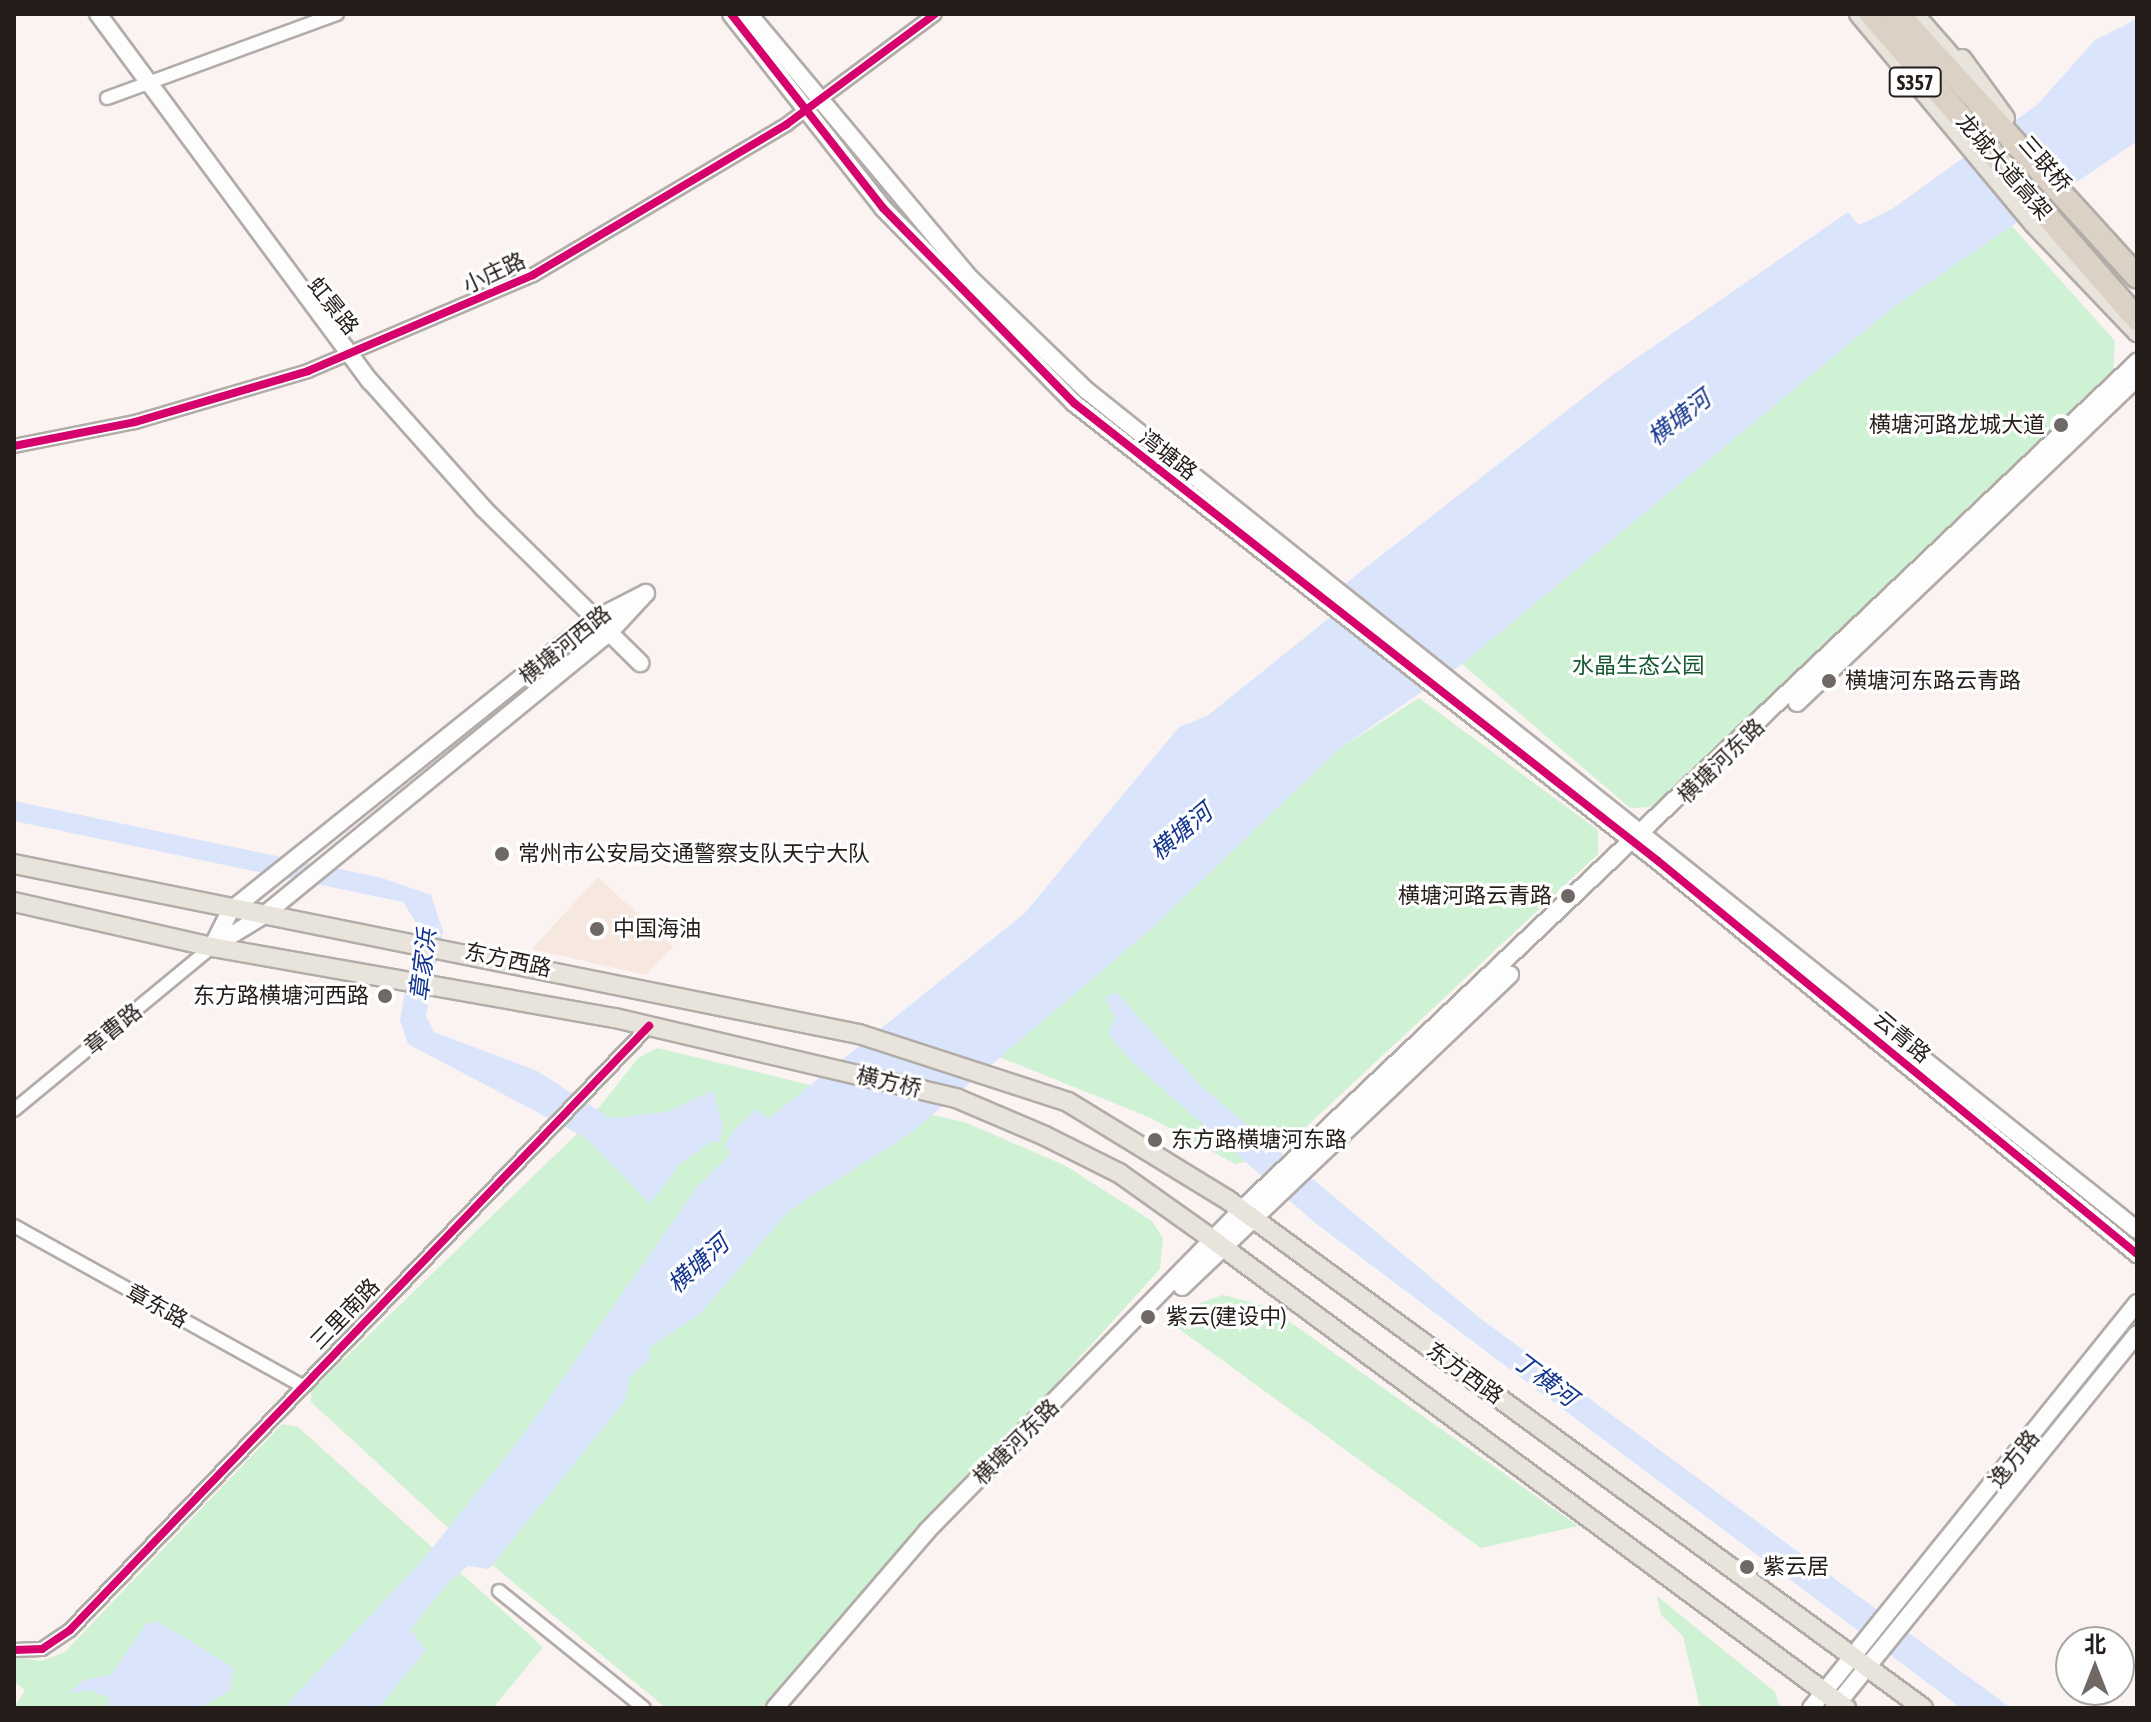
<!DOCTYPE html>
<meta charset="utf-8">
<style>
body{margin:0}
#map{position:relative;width:2151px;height:1722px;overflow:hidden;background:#faf3f1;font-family:"Asap Condensed","Noto Sans SC",sans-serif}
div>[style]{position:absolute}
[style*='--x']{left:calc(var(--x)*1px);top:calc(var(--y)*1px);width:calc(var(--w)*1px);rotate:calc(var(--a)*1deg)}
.commercial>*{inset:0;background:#f6e8df}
.green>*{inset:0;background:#cff1d4}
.water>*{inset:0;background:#dae4fb}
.roads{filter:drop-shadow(2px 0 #b2aca9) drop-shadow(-2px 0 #b2aca9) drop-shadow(0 2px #b2aca9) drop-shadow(0 -2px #b2aca9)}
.street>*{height:12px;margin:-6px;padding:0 6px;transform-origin:6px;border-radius:6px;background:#fefdfd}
.secondary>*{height:16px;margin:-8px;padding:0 8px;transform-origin:8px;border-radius:8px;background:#fefdfd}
.primary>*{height:18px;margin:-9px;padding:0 9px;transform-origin:9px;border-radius:9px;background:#e8e3db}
.highway>*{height:22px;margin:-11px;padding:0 11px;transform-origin:11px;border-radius:11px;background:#dbd1c5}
.cycleway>*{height:8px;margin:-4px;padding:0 4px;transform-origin:4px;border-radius:4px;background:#d6006c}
.dots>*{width:22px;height:22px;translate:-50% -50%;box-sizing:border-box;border:4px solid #fff;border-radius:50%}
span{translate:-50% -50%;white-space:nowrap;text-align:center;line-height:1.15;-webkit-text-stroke:6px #fff;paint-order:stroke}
.shield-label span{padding:2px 6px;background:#fff;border:2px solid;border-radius:6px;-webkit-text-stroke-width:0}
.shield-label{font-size:20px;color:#241d1a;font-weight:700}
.street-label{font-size:22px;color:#241d1a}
.poi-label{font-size:22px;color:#241d1a}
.right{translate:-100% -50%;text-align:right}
.left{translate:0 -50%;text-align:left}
.park-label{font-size:22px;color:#155830}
.water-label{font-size:24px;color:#12338f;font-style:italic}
.frame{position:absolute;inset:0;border:16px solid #241d1a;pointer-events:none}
.north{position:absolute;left:2055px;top:1626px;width:80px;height:80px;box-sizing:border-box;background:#fff;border:2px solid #a7a5a3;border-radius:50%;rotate:0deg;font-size:22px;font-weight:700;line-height:32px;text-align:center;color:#241d1a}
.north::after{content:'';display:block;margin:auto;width:28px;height:36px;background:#6f6865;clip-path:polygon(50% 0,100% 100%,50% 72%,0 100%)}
</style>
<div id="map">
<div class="commercial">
<i style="clip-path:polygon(598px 877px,673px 947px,646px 975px,532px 949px)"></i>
</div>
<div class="green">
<i style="clip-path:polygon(2010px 224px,2115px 341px,2113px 372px,1651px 807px,1630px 808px,1462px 664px,1896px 305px)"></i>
<i style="clip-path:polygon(1419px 698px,1598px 830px,1598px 854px,1306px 1127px,1269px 1158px,1235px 1164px,1151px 1118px,999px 1057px,1150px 930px,1339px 749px)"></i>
<i style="clip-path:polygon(658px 1048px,967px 1123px,1066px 1166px,1152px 1221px,1163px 1238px,1160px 1269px,761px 1708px,666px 1708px,457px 1536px,311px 1402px,311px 1391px,582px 1129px,639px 1057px)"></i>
<i style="clip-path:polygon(1223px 1295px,1269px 1307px,1578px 1526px,1481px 1548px,1175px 1326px,1197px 1304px)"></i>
<i style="clip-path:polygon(282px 1424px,298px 1427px,543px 1647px,493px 1708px,14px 1708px,25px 1690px,14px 1681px,14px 1657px,42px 1661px,65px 1652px)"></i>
<i style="clip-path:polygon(1657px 1596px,1775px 1692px,1780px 1708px,1700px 1708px,1683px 1636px,1661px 1615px)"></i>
</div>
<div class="water">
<i style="clip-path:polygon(2137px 19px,2137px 141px,1896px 305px,1462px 664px,1339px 749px,1150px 930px,911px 1133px,790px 1210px,699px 1315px,650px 1347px,649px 1360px,629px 1378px,625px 1401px,489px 1569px,468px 1566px,450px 1581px,411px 1629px,426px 1651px,378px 1708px,283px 1708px,421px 1562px,523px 1435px,697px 1187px,731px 1154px,725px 1145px,734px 1130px,757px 1109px,768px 1119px,1025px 913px,1179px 727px,1207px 716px,1338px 611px,1346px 583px,1615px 373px,1848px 212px,1859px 225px,1892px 209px,2038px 104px,2095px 40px)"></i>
<i style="clip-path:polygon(14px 801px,382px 878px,431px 895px,443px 931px,426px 1016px,434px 1032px,537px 1071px,610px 1118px,667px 1112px,713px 1090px,723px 1125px,720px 1143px,713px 1141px,680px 1164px,650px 1204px,586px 1138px,408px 1044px,400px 1020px,417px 924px,403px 902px,14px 821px)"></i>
<i style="clip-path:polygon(1117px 993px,1203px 1088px,1481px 1319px,2011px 1708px,1961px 1708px,1314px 1222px,1133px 1063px,1108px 1034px,1115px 1017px,1105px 997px)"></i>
<i style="clip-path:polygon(159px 1622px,234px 1668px,230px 1691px,199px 1708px,109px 1708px,109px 1698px,90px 1690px,67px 1694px,84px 1680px,111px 1675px,147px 1623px)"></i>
</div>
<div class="roads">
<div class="street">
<i style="--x:107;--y:98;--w:245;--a:-20.1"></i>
<i style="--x:14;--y:446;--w:123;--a:-11.2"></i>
<i style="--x:135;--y:422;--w:180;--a:-16.4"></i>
<i style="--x:308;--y:371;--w:245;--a:-23.1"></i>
<i style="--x:533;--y:275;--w:295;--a:-30.7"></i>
<i style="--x:787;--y:124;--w:184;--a:-36.6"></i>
<i style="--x:14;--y:1110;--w:256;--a:-39.5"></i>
<i style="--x:14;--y:1226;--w:328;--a:29"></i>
<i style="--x:499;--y:1591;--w:186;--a:38.9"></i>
<i style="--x:14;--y:1650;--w:28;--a:-2"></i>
<i style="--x:42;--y:1649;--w:34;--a:-34"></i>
<i style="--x:70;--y:1630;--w:837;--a:-46.21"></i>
</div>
<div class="secondary">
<i style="--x:98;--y:14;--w:457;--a:53.5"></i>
<i style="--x:370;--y:381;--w:170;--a:48.3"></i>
<i style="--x:483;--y:508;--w:221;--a:44.6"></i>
<i style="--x:731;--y:14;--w:246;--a:51.9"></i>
<i style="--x:883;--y:208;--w:273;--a:45.6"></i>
<i style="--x:1074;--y:403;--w:742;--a:38.11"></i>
<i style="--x:1658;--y:861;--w:620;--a:39.37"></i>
<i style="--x:749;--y:14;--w:340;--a:50.1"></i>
<i style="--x:967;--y:275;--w:165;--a:44"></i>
<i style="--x:1086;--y:390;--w:1345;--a:38.63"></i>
<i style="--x:1797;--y:703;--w:470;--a:-43.7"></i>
<i style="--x:212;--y:947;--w:40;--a:-63.4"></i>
<i style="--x:230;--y:911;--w:467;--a:-38.7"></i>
<i style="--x:595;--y:619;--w:57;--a:-27"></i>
<i style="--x:212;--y:947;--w:61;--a:-31.6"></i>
<i style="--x:264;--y:915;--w:446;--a:-39.3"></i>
<i style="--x:609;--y:633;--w:54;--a:-47.2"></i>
<i style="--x:1182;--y:1287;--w:453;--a:-43.6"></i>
<i style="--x:775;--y:1708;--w:233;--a:-49.3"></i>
<i style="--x:927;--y:1531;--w:449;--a:-45.6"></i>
<i style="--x:1241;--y:1210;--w:1234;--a:-43.42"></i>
<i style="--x:1811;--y:1708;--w:520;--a:-51.17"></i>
<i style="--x:1834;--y:1708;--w:481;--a:-51"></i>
</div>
<div class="primary">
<i style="--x:1859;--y:14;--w:272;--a:50.2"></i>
<i style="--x:2033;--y:223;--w:151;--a:46.3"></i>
<i style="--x:1914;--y:14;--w:77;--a:48.7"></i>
<i style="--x:1962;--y:59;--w:73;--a:53.9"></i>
<i style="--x:14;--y:864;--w:862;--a:11.38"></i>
<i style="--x:859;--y:1034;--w:220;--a:18"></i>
<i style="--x:1068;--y:1102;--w:188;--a:31.5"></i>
<i style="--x:1228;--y:1200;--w:861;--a:36.16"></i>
<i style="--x:14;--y:902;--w:203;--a:12.8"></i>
<i style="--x:212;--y:947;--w:409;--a:10"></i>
<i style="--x:615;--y:1018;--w:350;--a:13.2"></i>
<i style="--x:956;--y:1098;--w:97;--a:23.1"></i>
<i style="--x:1045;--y:1136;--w:83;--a:26.6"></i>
<i style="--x:1119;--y:1173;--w:119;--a:35.4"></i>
<i style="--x:1216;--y:1242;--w:784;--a:36.49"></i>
</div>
<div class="highway">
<i style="--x:1871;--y:14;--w:405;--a:48.9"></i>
<i style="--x:1898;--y:14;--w:355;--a:47.7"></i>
</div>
</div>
<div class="cycleway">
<i style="--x:731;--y:14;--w:246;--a:51.9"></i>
<i style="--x:883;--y:208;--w:273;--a:45.6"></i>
<i style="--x:1074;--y:403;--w:742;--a:38.11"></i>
<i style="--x:1658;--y:861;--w:620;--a:39.37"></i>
<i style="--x:14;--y:446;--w:123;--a:-11.2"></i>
<i style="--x:135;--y:422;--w:180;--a:-16.4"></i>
<i style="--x:308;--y:371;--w:245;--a:-23.1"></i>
<i style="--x:533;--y:275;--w:295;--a:-30.7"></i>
<i style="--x:787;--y:124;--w:184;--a:-36.6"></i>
<i style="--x:14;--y:1650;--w:28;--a:-2"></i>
<i style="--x:42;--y:1649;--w:34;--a:-34"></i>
<i style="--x:70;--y:1630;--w:837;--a:-46.21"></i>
</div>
<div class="dots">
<i style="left:2061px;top:425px;background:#6f6865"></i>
<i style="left:1829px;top:681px;background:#6f6865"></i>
<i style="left:502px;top:854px;background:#6f6865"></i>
<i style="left:1568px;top:896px;background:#6f6865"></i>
<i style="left:597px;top:929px;background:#6f6865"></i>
<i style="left:385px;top:996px;background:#6f6865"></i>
<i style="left:1155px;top:1140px;background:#6f6865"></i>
<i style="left:1148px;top:1317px;background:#6f6865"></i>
<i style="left:1747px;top:1567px;background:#6f6865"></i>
</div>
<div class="shield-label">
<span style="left:1915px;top:82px">S357</span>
</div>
<div class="street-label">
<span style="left:2045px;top:164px;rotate:49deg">三联桥</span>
<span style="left:2004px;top:167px;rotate:49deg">龙城大道高架</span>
<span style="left:494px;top:273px;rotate:-25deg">小庄路</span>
<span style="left:333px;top:306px;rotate:51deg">虹景路</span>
<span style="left:1168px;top:455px;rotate:38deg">湾塘路</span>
<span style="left:565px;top:645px;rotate:-39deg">横塘河西路</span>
<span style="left:1721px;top:761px;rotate:-44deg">横塘河东路</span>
<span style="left:508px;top:960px;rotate:12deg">东方西路</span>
<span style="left:113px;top:1029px;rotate:-39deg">章曹路</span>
<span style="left:1902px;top:1037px;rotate:40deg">云青路</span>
<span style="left:889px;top:1082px;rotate:13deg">横方桥</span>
<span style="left:157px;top:1306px;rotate:29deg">章东路</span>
<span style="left:345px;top:1314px;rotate:-46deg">三里南路</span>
<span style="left:1465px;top:1373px;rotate:36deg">东方西路</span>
<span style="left:1016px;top:1442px;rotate:-45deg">横塘河东路</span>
<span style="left:2014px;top:1459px;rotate:-52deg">逸方路</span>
</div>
<div class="poi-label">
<span class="right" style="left:2045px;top:425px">横塘河路龙城大道</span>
<span class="left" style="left:1845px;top:681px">横塘河东路云青路</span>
<span class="left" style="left:518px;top:854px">常州市公安局交通警察支队天宁大队</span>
<span class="right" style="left:1552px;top:896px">横塘河路云青路</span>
<span class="left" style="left:613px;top:929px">中国海油</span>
<span class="right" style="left:369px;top:996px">东方路横塘河西路</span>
<span class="left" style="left:1171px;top:1140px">东方路横塘河东路</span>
<span class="left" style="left:1166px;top:1317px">紫云(建设中)</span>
<span class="left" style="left:1763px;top:1567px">紫云居</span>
</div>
<div class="park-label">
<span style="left:1638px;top:666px">水晶生态公园</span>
</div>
<div class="water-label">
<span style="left:1679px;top:418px;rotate:-38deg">横塘河</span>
<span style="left:1181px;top:832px;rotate:-40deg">横塘河</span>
<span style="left:423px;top:965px;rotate:-83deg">章家浜</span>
<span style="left:698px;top:1264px;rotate:-42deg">横塘河</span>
<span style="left:1545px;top:1379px;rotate:37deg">丁横河</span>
</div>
<div class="frame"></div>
<div class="north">北</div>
</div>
